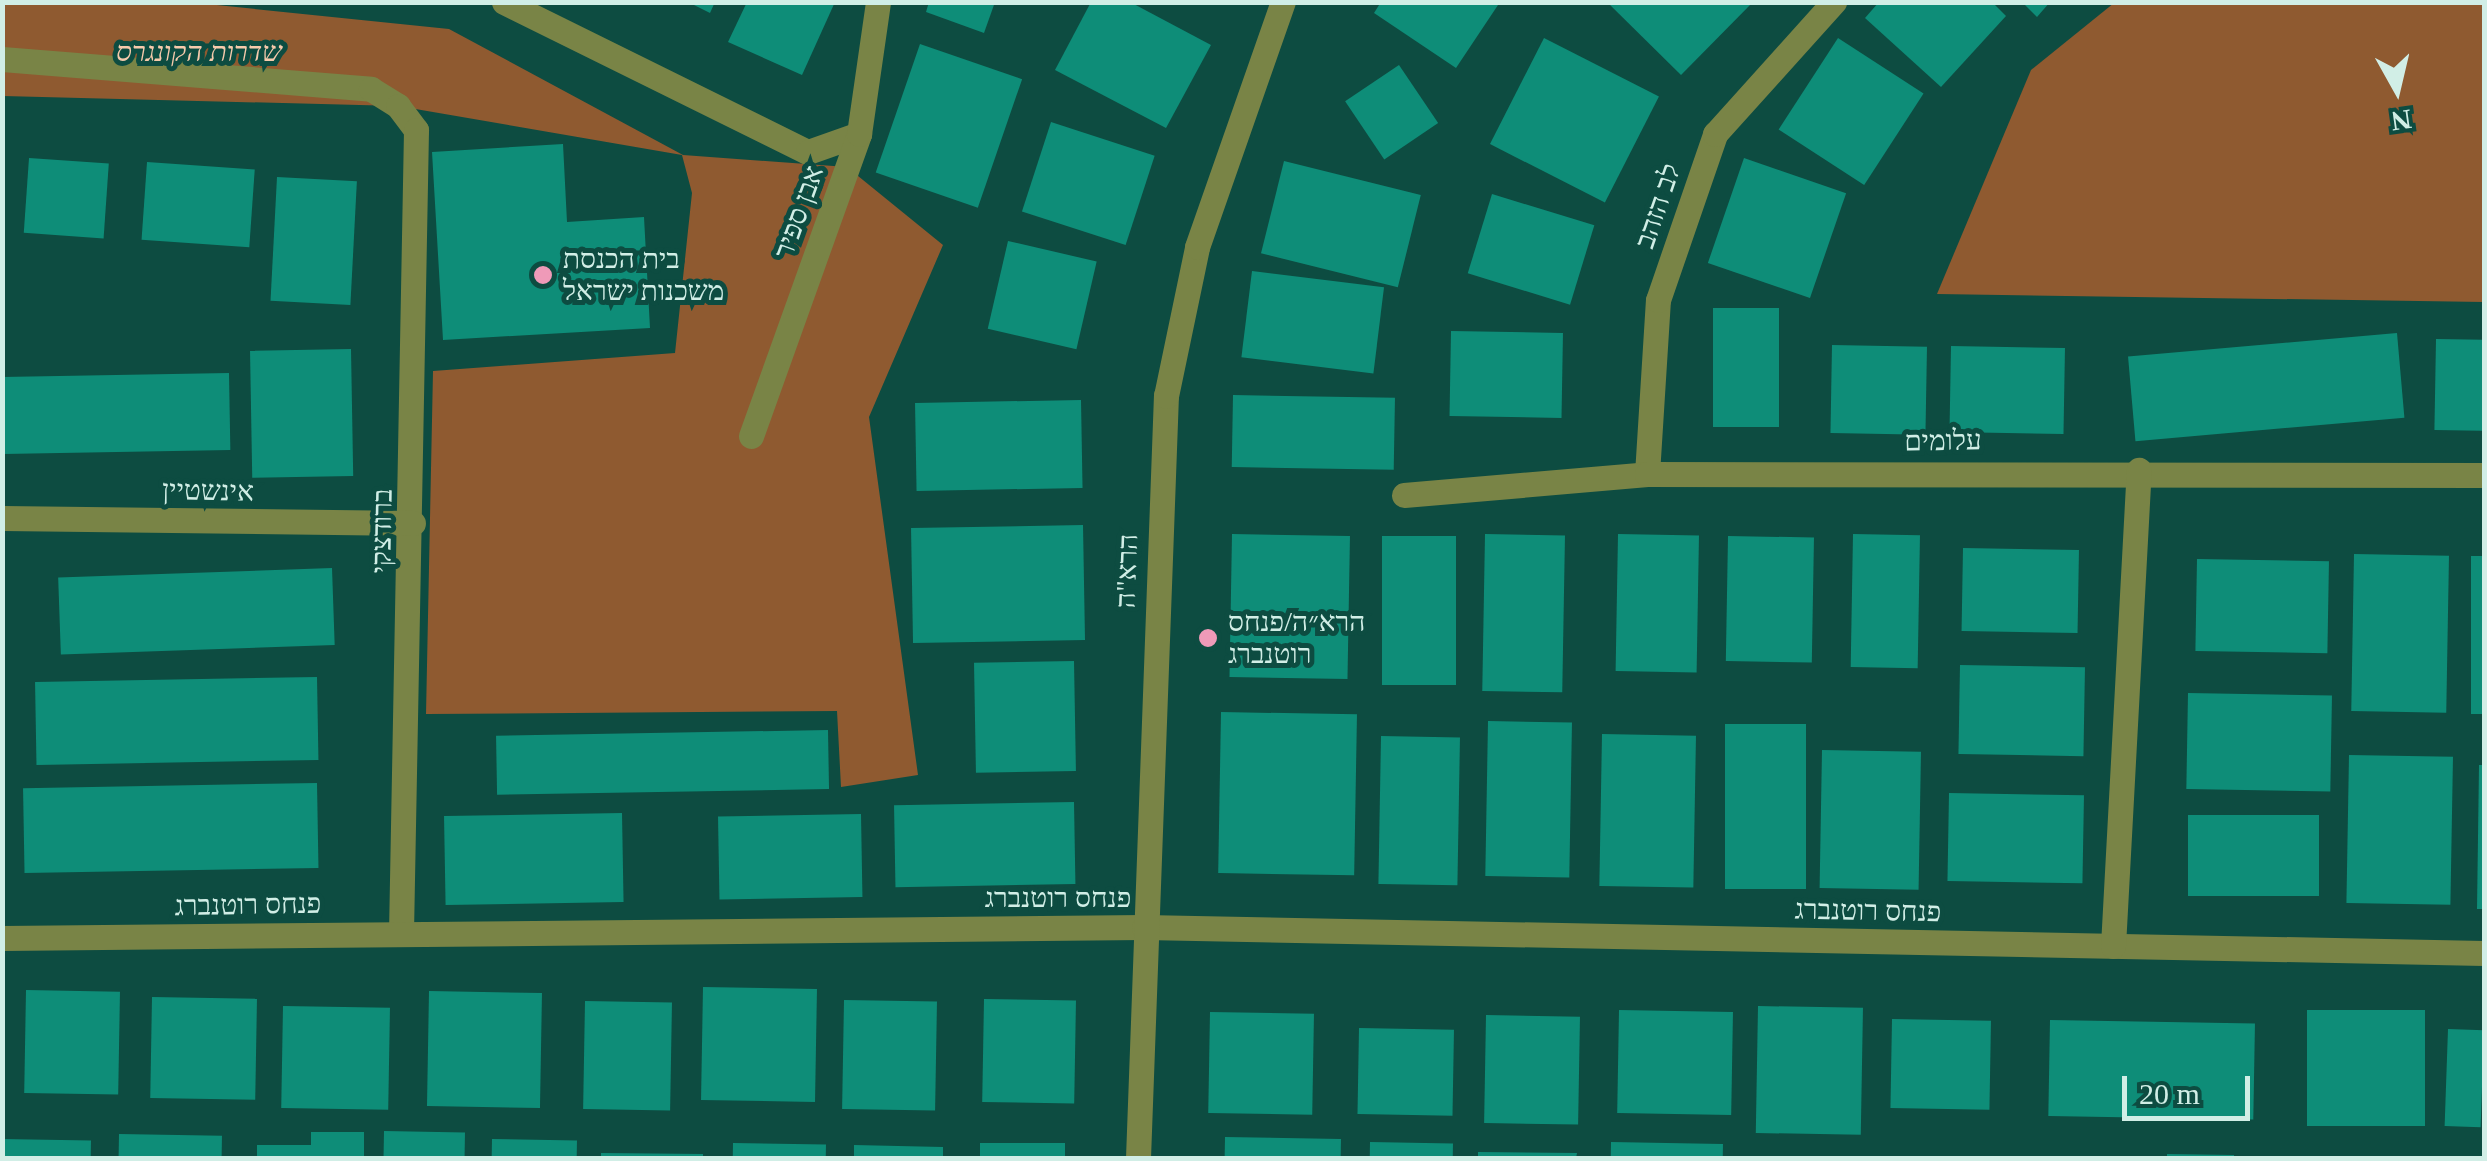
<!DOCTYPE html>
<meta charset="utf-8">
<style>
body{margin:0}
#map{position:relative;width:2487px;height:1161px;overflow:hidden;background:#0d4c41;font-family:"Times New Roman","Noto Sans Hebrew",serif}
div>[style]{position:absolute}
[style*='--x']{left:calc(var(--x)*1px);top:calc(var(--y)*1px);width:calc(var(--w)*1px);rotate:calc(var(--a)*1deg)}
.green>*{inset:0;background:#8f5a30}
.building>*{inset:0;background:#0e8d78;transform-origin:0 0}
.minor>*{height:25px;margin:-12.5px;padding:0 12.5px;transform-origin:12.5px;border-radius:12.5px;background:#798446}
.dots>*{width:28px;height:28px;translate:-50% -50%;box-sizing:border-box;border:5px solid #0d4c41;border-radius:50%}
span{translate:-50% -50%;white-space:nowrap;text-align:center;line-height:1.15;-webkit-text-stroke:10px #0d4c41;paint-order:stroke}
.park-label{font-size:28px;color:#f6caac;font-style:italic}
.street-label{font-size:28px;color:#d1eee6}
.poi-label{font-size:28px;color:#d1eee6}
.left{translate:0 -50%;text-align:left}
.frame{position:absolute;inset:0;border:5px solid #d1eee6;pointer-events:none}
.north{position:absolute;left:2347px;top:40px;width:100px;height:100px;-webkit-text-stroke:8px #0d4c41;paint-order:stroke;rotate:172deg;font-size:28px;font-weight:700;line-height:40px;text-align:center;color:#d1eee6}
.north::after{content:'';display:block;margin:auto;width:35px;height:45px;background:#d1eee6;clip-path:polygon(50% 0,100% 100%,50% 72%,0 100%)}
.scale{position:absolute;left:2122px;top:1076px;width:128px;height:45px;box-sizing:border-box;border:5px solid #d1eee6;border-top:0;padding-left:12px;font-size:30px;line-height:35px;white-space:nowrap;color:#d1eee6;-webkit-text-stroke:8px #0d4c41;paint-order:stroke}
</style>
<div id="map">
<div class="green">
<i style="clip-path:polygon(3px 3px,197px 3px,449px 29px,683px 155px,847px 167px,943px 245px,869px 417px,918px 775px,841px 787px,837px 711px,426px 714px,433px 371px,675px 353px,692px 193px,682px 155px,398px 106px,3px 96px)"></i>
<i style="clip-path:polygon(2114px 3px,2484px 3px,2484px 302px,1937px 294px,2031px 70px)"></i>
</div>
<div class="building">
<i style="clip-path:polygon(688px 2px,715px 2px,710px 13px)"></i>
<i style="clip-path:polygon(747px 2px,835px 2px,802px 75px,728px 42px)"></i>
<i style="clip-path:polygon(929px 2px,995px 2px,984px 33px,926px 12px)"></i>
<i style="clip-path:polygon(1091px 2px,1130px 2px,1211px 45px,1166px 128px,1055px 70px)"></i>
<i style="clip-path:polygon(1381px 2px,1500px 2px,1456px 68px,1374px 13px)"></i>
<i style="clip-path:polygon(1607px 2px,1753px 2px,1681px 75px)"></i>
<i style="clip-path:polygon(1879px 2px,1992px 2px,2006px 16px,1941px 87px,1865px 18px)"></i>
<i style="clip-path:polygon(2022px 2px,2050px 2px,2037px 17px)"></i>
<i style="left:1544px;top:38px;width:129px;height:119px;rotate:27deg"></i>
<i style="left:1838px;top:38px;width:102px;height:109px;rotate:33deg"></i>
<i style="left:920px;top:44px;width:108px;height:136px;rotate:19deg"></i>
<i style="left:1399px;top:65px;width:70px;height:65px;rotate:56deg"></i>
<i style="left:1051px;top:122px;width:109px;height:94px;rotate:18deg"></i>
<i style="clip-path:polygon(563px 144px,567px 222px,644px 217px,650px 328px,443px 340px,432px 152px)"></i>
<i style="left:29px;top:158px;width:80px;height:75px;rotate:4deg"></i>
<i style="left:1744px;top:158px;width:108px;height:111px;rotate:19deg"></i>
<i style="left:1284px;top:161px;width:141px;height:95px;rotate:14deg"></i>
<i style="left:147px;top:162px;width:108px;height:78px;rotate:4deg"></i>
<i style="left:277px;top:177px;width:80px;height:124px;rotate:3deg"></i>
<i style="left:1492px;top:194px;width:107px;height:83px;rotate:17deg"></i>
<i style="left:1008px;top:241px;width:91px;height:90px;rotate:13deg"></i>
<i style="left:1252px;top:271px;width:133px;height:87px;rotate:7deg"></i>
<i style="left:1713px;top:308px;width:66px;height:119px"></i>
<i style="left:1451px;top:331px;width:112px;height:85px;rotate:1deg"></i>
<i style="left:2397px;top:333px;width:85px;height:270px;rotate:85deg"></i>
<i style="left:2436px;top:339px;width:48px;height:91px;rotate:1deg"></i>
<i style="left:1832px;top:345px;width:95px;height:88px;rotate:1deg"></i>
<i style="left:1951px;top:346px;width:114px;height:86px;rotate:1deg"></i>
<i style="left:351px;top:349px;width:127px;height:101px;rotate:89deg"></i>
<i style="left:229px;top:373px;width:77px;height:227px;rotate:89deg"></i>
<i style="left:1233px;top:395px;width:162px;height:72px;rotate:1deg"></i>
<i style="left:1081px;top:400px;width:88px;height:166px;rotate:89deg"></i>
<i style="left:1083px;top:525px;width:115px;height:172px;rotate:89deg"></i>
<i style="left:1232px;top:534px;width:118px;height:143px;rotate:1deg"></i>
<i style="left:1485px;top:534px;width:80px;height:157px;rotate:1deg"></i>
<i style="left:1618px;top:534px;width:81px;height:137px;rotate:1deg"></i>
<i style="left:1853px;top:534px;width:67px;height:133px;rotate:1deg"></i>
<i style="left:1382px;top:536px;width:74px;height:149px"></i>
<i style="left:1728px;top:536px;width:86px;height:125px;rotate:1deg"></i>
<i style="left:1963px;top:548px;width:116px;height:83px;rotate:1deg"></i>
<i style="left:2354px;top:554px;width:95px;height:157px;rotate:1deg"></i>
<i style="left:2471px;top:556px;width:13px;height:158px"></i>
<i style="left:2197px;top:559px;width:132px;height:92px;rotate:1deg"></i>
<i style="left:332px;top:568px;width:77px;height:274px;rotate:88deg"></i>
<i style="left:1074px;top:661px;width:110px;height:100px;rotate:89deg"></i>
<i style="left:1960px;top:665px;width:125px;height:89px;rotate:1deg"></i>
<i style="left:317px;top:677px;width:83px;height:282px;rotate:89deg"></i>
<i style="left:2188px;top:693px;width:144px;height:96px;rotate:1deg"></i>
<i style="left:1221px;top:712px;width:136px;height:161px;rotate:1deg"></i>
<i style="left:1488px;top:721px;width:84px;height:155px;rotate:1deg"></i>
<i style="left:1725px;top:724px;width:81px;height:165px"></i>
<i style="left:828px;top:730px;width:59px;height:332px;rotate:89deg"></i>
<i style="left:1602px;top:734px;width:94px;height:152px;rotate:1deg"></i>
<i style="left:1381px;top:736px;width:79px;height:148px;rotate:1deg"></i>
<i style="left:1822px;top:750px;width:99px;height:138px;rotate:1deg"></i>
<i style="left:2349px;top:755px;width:104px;height:148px;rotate:1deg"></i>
<i style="clip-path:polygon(2479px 765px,2484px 765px,2484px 909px,2477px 909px)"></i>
<i style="left:317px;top:783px;width:85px;height:294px;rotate:89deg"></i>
<i style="left:1949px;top:793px;width:135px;height:88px;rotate:1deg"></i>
<i style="left:1074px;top:802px;width:82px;height:180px;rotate:89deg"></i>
<i style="left:622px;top:813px;width:89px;height:178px;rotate:89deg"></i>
<i style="left:861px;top:814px;width:83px;height:143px;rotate:89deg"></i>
<i style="left:2188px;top:815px;width:131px;height:81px"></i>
<i style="left:703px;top:987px;width:114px;height:113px;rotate:1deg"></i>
<i style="left:26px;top:990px;width:94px;height:103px;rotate:1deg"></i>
<i style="left:429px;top:991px;width:113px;height:115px;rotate:1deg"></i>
<i style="left:152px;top:997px;width:105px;height:101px;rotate:1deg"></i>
<i style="left:984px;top:999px;width:92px;height:103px;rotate:1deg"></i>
<i style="left:844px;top:1000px;width:93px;height:109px;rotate:1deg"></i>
<i style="left:585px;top:1001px;width:87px;height:108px;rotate:1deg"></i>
<i style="left:283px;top:1006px;width:107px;height:102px;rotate:1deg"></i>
<i style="left:1758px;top:1006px;width:105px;height:127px;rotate:1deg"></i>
<i style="left:1619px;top:1010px;width:114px;height:103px;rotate:1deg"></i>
<i style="left:2307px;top:1010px;width:118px;height:116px"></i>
<i style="left:1210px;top:1012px;width:104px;height:101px;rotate:1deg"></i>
<i style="left:1486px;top:1015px;width:94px;height:108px;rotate:1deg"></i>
<i style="left:1892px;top:1019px;width:99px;height:89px;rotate:1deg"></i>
<i style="left:2050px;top:1020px;width:205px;height:96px;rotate:1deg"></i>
<i style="left:1359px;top:1028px;width:95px;height:86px;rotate:1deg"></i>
<i style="left:2448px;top:1029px;width:36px;height:97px;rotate:2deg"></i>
<i style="left:384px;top:1131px;width:81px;height:27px;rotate:1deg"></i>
<i style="clip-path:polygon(311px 1132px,364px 1132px,364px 1158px,257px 1158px,257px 1145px,311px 1145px)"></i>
<i style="left:119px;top:1134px;width:103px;height:24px;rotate:1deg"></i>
<i style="left:1225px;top:1137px;width:116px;height:21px;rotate:1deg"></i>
<i style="left:2px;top:1139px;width:89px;height:19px;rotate:1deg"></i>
<i style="left:492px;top:1139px;width:85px;height:19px;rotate:1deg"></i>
<i style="left:1370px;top:1142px;width:83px;height:16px;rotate:1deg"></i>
<i style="left:1611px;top:1142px;width:112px;height:16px;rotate:1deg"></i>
<i style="left:733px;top:1143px;width:93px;height:15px;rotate:1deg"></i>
<i style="left:1065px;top:1143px;width:15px;height:85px;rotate:90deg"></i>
<i style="clip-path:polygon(854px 1145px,943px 1147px,943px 1158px,854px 1158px)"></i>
<i style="clip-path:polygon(1478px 1152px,1577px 1153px,1576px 1158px,1478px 1158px)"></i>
<i style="clip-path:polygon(601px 1153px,703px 1154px,703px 1158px,601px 1158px)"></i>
<i style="clip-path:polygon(2167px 1154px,2234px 1155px,2234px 1158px,2167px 1158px)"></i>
</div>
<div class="minor">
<i style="--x:504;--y:2;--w:339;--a:26.3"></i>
<i style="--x:808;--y:152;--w:54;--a:-19.4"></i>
<i style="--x:2;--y:59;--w:370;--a:4.6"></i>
<i style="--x:371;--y:89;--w:32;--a:32"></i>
<i style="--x:398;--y:106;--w:30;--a:53"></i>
<i style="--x:416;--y:130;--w:804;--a:91.07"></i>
<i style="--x:751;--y:436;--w:321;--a:-70.3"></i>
<i style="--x:859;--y:134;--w:133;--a:-81.8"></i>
<i style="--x:1647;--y:474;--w:174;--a:-86.4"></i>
<i style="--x:1658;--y:300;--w:176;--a:-71"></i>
<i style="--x:1715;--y:134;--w:178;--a:-48"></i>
<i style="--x:1404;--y:495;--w:244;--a:-4.9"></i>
<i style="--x:1647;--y:474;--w:837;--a:0.07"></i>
<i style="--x:2;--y:518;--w:411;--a:0.7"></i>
<i style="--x:2;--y:938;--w:1142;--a:-0.55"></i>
<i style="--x:1144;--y:927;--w:1340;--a:1.11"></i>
<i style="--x:2113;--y:946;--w:477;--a:-86.9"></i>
<i style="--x:1138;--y:1158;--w:763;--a:-87.9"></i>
<i style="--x:1166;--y:396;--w:152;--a:-78.2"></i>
<i style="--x:1197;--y:247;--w:260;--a:-70.7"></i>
</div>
<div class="dots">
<i style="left:543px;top:275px;background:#ef9ab8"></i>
<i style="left:1208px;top:638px;background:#ef9ab8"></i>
</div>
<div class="park-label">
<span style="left:199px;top:52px">שדרות הקונגרס</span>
</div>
<div class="street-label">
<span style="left:1658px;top:206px;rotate:-71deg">לב הזהב</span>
<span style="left:799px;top:212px;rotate:-70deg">אבן ספיר</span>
<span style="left:1943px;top:441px;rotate:-1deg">עלומים</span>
<span style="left:208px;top:491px;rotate:1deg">אינשטיין</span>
<span style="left:382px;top:531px;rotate:-89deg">ברודצקי</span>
<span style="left:1127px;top:571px;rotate:-88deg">הרא"ה</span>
<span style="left:1058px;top:898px">פנחס רוטנברג</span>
<span style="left:248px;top:905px;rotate:-1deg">פנחס רוטנברג</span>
<span style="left:1868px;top:911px;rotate:1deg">פנחס רוטנברג</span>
</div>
<div class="poi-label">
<span class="left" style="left:563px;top:275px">בית הכנסת<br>משכנות ישראל</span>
<span class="left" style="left:1228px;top:638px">הרא״ה/פנחס<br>רוטנברג</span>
</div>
<div class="frame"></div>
<div class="north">N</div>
<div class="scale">20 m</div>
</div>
